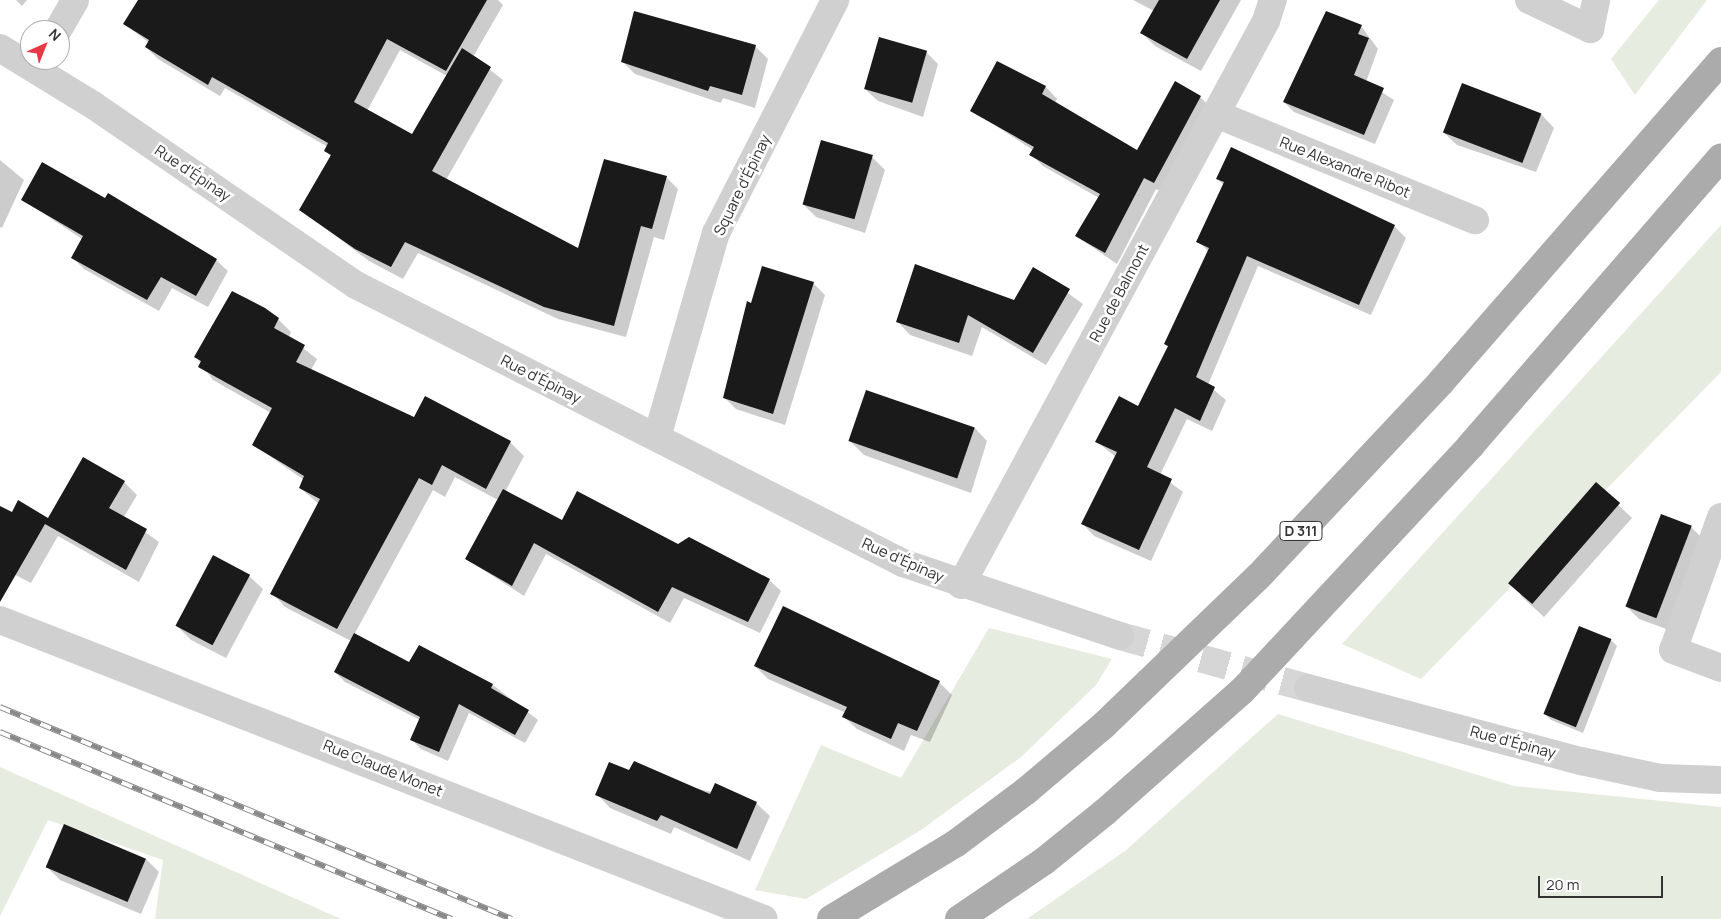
<!DOCTYPE html>
<meta charset="utf-8">
<style>
body{margin:0}
#map{position:relative;width:1721px;height:919px;overflow:hidden;background:#fff;font-family:Manrope,sans-serif}
div>[style]{position:absolute}
[style*='--x']{left:calc(var(--x)*1px);top:calc(var(--y)*1px);width:calc(var(--w)*1px);rotate:calc(var(--a)*1deg)}
.green>*{inset:0;background:#e6ecdf}
.shadow>*{inset:0;background:#0003}
.building>*{inset:0;background:#1a1a1a;transform-origin:0 0}
.minor-tunnel>*{height:28px;margin-top:-14px;transform-origin:0;background:repeating-linear-gradient(90deg,#d6d6d6 0 28px,transparent 0 42px)}
.minor>*{height:28px;margin:-14px;padding:0 14px;transform-origin:14px;border-radius:14px;background:#d0d0d0}
.major>*{height:28px;margin:-14px;padding:0 14px;transform-origin:14px;border-radius:14px;background:#ababab}
.rail>*{height:5.5px;margin-top:-2.75px;transform-origin:0;background:repeating-linear-gradient(90deg,#fff 0 11px,#888 0 22px);box-sizing:border-box;border-block:1px solid #888}
span{translate:-50% -50%;white-space:nowrap;text-align:center;line-height:1.15;-webkit-text-stroke:5px #fff;paint-order:stroke}
.shield-label span{padding:1px 4px;background:#fff;border:1px solid;border-radius:4px;-webkit-text-stroke-width:0}
.shield-label{font-size:14px;color:#333;font-weight:700}
.street-label{font-size:15px;color:#333}
.north{position:absolute;left:20px;top:20px;width:50px;height:50px;box-sizing:border-box;background:#fff;border:1px solid #adadad;border-radius:50%;rotate:44deg;font-size:14px;font-weight:700;line-height:20px;text-align:center;color:#333}
.north::after{content:'';display:block;margin:auto;width:18px;height:22px;background:#e63946;clip-path:polygon(50% 0,100% 100%,50% 72%,0 100%)}
.scale{position:absolute;left:1538px;top:876px;width:125px;height:22px;box-sizing:border-box;border:2px solid #333;border-top:0;padding-left:6px;font-size:15px;line-height:18px;white-space:nowrap;color:#333;-webkit-text-stroke:4px #fff;paint-order:stroke}
</style>
<div id="map">
<div class="green">
<i style="clip-path:polygon(1659px 0,1707px 0,1635px 95px,1611px 59px)"></i>
<i style="clip-path:polygon(1721px 225px,1721px 372px,1421px 679px,1342px 644px)"></i>
<i style="clip-path:polygon(989px 628px,1112px 659px,1096px 685px,1021px 757px,921px 830px,806px 899px,755px 890px,821px 745px,901px 778px)"></i>
<i style="clip-path:polygon(1278px 714px,1514px 786px,1721px 807px,1721px 919px,1027px 919px,1125px 851px)"></i>
<i style="clip-path:polygon(0 767px,341px 919px,155px 919px,163px 860px,48px 820px,0 916px)"></i>
</div>
<div class="shadow">
<i style="clip-path:polygon(16px 0,27px 0,22px 6px)"></i>
<i style="clip-path:polygon(evenodd,139px 0,498px 0,503px 5px,473px 57px,503px 80px,446px 180px,579px 250px,666px 177px,678px 189px,664px 240px,654px 237px,626px 337px,558px 319px,418px 253px,403px 279px,369px 261px,301px 210px,331px 157px,326px 151px,328px 147px,225px 88px,220px 96px,158px 59px,146px 47px,149px 43px,125px 24px,139px 0,400px 50px,447px 76px,413px 135px,367px 111px,400px 50px)"></i>
<i style="clip-path:polygon(1133px 0,1241px 0,1201px 71px,1155px 46px,1142px 33px,1154px 11px)"></i>
<i style="clip-path:polygon(1361px 26px,1378px 49px,1366px 82px,1394px 100px,1375px 144px,1294px 112px,1284px 102px)"></i>
<i style="clip-path:polygon(755px 46px,768px 59px,755px 108px,723px 98px,721px 103px,635px 74px,622px 61px)"></i>
<i style="clip-path:polygon(926px 52px,938px 64px,923px 117px,878px 101px,865px 89px)"></i>
<i style="clip-path:polygon(998px 63px,1046px 87px,1057px 99px,1055px 103px,1137px 151px,1200px 97px,1212px 108px,1166px 194px,1156px 189px,1117px 264px,1076px 236px,1099px 198px,1043px 166px,1031px 154px,1033px 150px,971px 110px)"></i>
<i style="clip-path:polygon(1463px 84px,1541px 114px,1554px 128px,1536px 172px,1457px 145px,1443px 132px)"></i>
<i style="clip-path:polygon(872px 157px,885px 170px,865px 233px,816px 217px,803px 204px)"></i>
<i style="clip-path:polygon(0 160px,24px 180px,2px 228px,0 227px)"></i>
<i style="clip-path:polygon(1217px 179px,1394px 226px,1406px 238px,1371px 315px,1258px 266px,1208px 385px,1226px 400px,1212px 431px,1187px 419px,1160px 475px,1183px 492px,1151px 561px,1094px 536px,1083px 524px,1116px 457px,1097px 442px,1139px 408px,1169px 347px,1165px 344px,1209px 252px,1198px 241px,1224px 185px)"></i>
<i style="clip-path:polygon(23px 200px,216px 260px,228px 271px,208px 307px,172px 288px,159px 311px,84px 269px,72px 257px,82px 239px)"></i>
<i style="clip-path:polygon(1034px 269px,1083px 304px,1046px 365px,982px 327px,972px 356px,910px 335px,897px 321px,1015px 301px)"></i>
<i style="clip-path:polygon(813px 283px,825px 295px,785px 425px,736px 409px,724px 397px,752px 304px)"></i>
<i style="clip-path:polygon(278px 319px,291px 332px,289px 337px,317px 359px,311px 370px,415px 419px,426px 398px,510px 442px,524px 456px,505px 492px,563px 522px,678px 545px,769px 580px,781px 591px,760px 633px,684px 598px,670px 623px,546px 554px,524px 596px,466px 559px,498px 500px,455px 477px,445px 497px,433px 490px,354px 635px,410px 664px,419px 646px,493px 685px,538px 720px,525px 743px,469px 713px,448px 761px,421px 749px,412px 740px,420px 720px,345px 682px,335px 672px,351px 641px,285px 607px,272px 593px,319px 504px,300px 488px,304px 480px,254px 445px,271px 413px,213px 380px,196px 357px)"></i>
<i style="clip-path:polygon(975px 428px,987px 441px,971px 493px,864px 455px,851px 442px)"></i>
<i style="clip-path:polygon(124px 482px,137px 495px,124px 517px,159px 542px,139px 582px,58px 536px,31px 583px,0 567px,0 507px,12px 514px,49px 519px)"></i>
<i style="clip-path:polygon(1596px 484px,1632px 518px,1544px 617px,1520px 595px)"></i>
<i style="clip-path:polygon(1691px 527px,1705px 541px,1669px 630px,1639px 619px,1625px 605px)"></i>
<i style="clip-path:polygon(249px 576px,263px 589px,226px 658px,191px 640px,177px 626px)"></i>
<i style="clip-path:polygon(1611px 640px,1617px 646px,1583px 733px,1551px 720px,1545px 714px)"></i>
<i style="clip-path:polygon(755px 666px,939px 682px,952px 695px,930px 742px,911px 735px,904px 751px,857px 729px,844px 717px,846px 713px,768px 679px)"></i>
<i style="clip-path:polygon(630px 772px,756px 803px,770px 816px,750px 861px,674px 827px,671px 834px,610px 808px,597px 794px)"></i>
<i style="clip-path:polygon(146px 859px,159px 872px,141px 914px,60px 880px,47px 867px)"></i>
</div>
<div class="building">
<i style="clip-path:polygon(138px 0,487px 0,446px 71px,387px 39px,354px 102px,412px 134px,462px 48px,491px 67px,432px 171px,578px 248px,604px 159px,667px 176px,652px 229px,641px 226px,614px 326px,544px 307px,405px 242px,391px 267px,355px 249px,299px 210px,331px 155px,324px 151px,328px 143px,212px 77px,208px 85px,145px 47px,149px 40px,123px 24px)"></i>
<i style="clip-path:polygon(1159px 0,1220px 0,1187px 59px,1140px 33px)"></i>
<i style="clip-path:polygon(634px 11px,756px 45px,742px 95px,710px 86px,708px 91px,621px 62px)"></i>
<i style="clip-path:polygon(1326px 11px,1362px 25px,1358px 34px,1369px 38px,1354px 75px,1384px 88px,1364px 135px,1283px 102px)"></i>
<i style="left:879px;top:37px;width:50px;height:54px;rotate:16deg"></i>
<i style="clip-path:polygon(997px 61px,1046px 86px,1042px 94px,1137px 150px,1175px 81px,1201px 96px,1154px 183px,1144px 178px,1105px 253px,1075px 236px,1100px 194px,1029px 155px,1034px 147px,970px 111px)"></i>
<i style="left:1462px;top:83px;width:85px;height:53px;rotate:21deg"></i>
<i style="left:821px;top:140px;width:54px;height:67px;rotate:16deg"></i>
<i style="clip-path:polygon(1231px 147px,1395px 225px,1359px 305px,1247px 256px,1196px 377px,1215px 387px,1200px 421px,1175px 408px,1147px 467px,1172px 479px,1139px 550px,1081px 524px,1117px 452px,1095px 442px,1119px 396px,1138px 406px,1168px 346px,1164px 344px,1209px 248px,1196px 242px,1224px 182px,1216px 179px)"></i>
<i style="clip-path:polygon(42px 162px,105px 198px,108px 193px,217px 259px,196px 296px,161px 277px,147px 300px,71px 258px,83px 236px,21px 200px)"></i>
<i style="clip-path:polygon(915px 264px,1014px 300px,1033px 267px,1070px 289px,1033px 353px,968px 315px,959px 343px,896px 322px)"></i>
<i style="clip-path:polygon(762px 266px,814px 282px,773px 414px,723px 398px,747px 301px,751px 303px)"></i>
<i style="clip-path:polygon(232px 291px,265px 308px,279px 318px,274px 328px,305px 345px,296px 362px,414px 417px,425px 396px,511px 441px,486px 489px,442px 465px,432px 485px,419px 478px,337px 629px,270px 594px,320px 499px,299px 488px,304px 476px,252px 445px,272px 408px,198px 367px,201px 361px,194px 357px)"></i>
<i style="left:866px;top:390px;width:115px;height:54px;rotate:19deg"></i>
<i style="clip-path:polygon(83px 457px,125px 481px,109px 508px,147px 529px,126px 570px,45px 524px,0 602px,0 506px,12px 512px,18px 500px,48px 518px)"></i>
<i style="left:1596px;top:482px;width:32px;height:134px;rotate:41deg"></i>
<i style="clip-path:polygon(503px 489px,562px 520px,577px 491px,678px 544px,689px 537px,770px 579px,748px 622px,672px 587px,658px 612px,534px 543px,512px 586px,465px 559px)"></i>
<i style="left:1661px;top:514px;width:33px;height:99px;rotate:21deg"></i>
<i style="left:213px;top:555px;width:42px;height:80px;rotate:28deg"></i>
<i style="clip-path:polygon(783px 606px,940px 681px,917px 731px,898px 723px,891px 739px,842px 717px,847px 707px,754px 666px)"></i>
<i style="left:1579px;top:626px;width:35px;height:95px;rotate:22deg"></i>
<i style="clip-path:polygon(354px 633px,409px 662px,419px 645px,493px 684px,491px 688px,529px 710px,515px 735px,459px 704px,439px 752px,410px 740px,420px 717px,334px 672px)"></i>
<i style="clip-path:polygon(634px 761px,710px 794px,715px 783px,757px 802px,737px 849px,661px 815px,657px 821px,595px 795px,609px 762px,629px 770px)"></i>
<i style="left:64px;top:824px;width:89px;height:47px;rotate:23deg"></i>
</div>
<div class="minor-tunnel">
<i style="--x:1120;--y:636;--w:195;--a:15.5"></i>
</div>
<div class="minor">
<i style="--x:1529;--y:0;--w:68;--a:25.4"></i>
<i style="--x:1590;--y:29;--w:30;--a:-78"></i>
<i style="--x:58;--y:30;--w:34;--a:-60"></i>
<i style="--x:0;--y:48;--w:109;--a:31.5"></i>
<i style="--x:93;--y:105;--w:319;--a:34.4"></i>
<i style="--x:356;--y:285;--w:614;--a:26.94"></i>
<i style="--x:903;--y:563;--w:229;--a:18.6"></i>
<i style="--x:1216;--y:114;--w:280;--a:22.3"></i>
<i style="--x:657;--y:437;--w:212;--a:-73.9"></i>
<i style="--x:716;--y:233;--w:262;--a:-62.9"></i>
<i style="--x:1721;--y:517;--w:141;--a:109.8"></i>
<i style="--x:1673;--y:650;--w:51;--a:20.6"></i>
<i style="--x:961;--y:585;--w:641;--a:-61.6"></i>
<i style="--x:1266;--y:21;--w:22;--a:-72"></i>
<i style="--x:0;--y:620;--w:820;--a:21.37"></i>
<i style="--x:1308;--y:688;--w:283;--a:15"></i>
<i style="--x:1581;--y:761;--w:81;--a:12.1"></i>
<i style="--x:1660;--y:778;--w:61;--a:1.9"></i>
</div>
<div class="major">
<i style="--x:831;--y:919;--w:145;--a:-31.2"></i>
<i style="--x:955;--y:844;--w:89;--a:-36.7"></i>
<i style="--x:1026;--y:791;--w:102;--a:-40.2"></i>
<i style="--x:1104;--y:725;--w:214;--a:-43.9"></i>
<i style="--x:1258;--y:577;--w:267;--a:-46.8"></i>
<i style="--x:1441;--y:382;--w:426;--a:-48.9"></i>
<i style="--x:959;--y:919;--w:102;--a:-34.2"></i>
<i style="--x:1043;--y:862;--w:80;--a:-38.9"></i>
<i style="--x:1105;--y:812;--w:183;--a:-41.5"></i>
<i style="--x:1242;--y:691;--w:336;--a:-47"></i>
<i style="--x:1471;--y:445;--w:381;--a:-49"></i>
</div>
<div class="rail">
<i style="--x:0;--y:707;--w:554;--a:22.49"></i>
<i style="--x:0;--y:732;--w:489;--a:22.5"></i>
</div>
<div class="shield-label">
<span style="left:1301px;top:531px">D 311</span>
</div>
<div class="street-label">
<span style="left:1345px;top:167px;rotate:22deg">Rue Alexandre Ribot</span>
<span style="left:193px;top:173px;rotate:34deg">Rue d'Épinay</span>
<span style="left:742px;top:185px;rotate:-64deg">Square d'Épinay</span>
<span style="left:1119px;top:293px;rotate:-62deg">Rue de Balmont</span>
<span style="left:541px;top:379px;rotate:27deg">Rue d'Épinay</span>
<span style="left:903px;top:560px;rotate:24deg">Rue d'Épinay</span>
<span style="left:1513px;top:742px;rotate:15deg">Rue d'Épinay</span>
<span style="left:383px;top:768px;rotate:22deg">Rue Claude Monet</span>
</div>
<div class="north">N</div>
<div class="scale">20 m</div>
</div>
